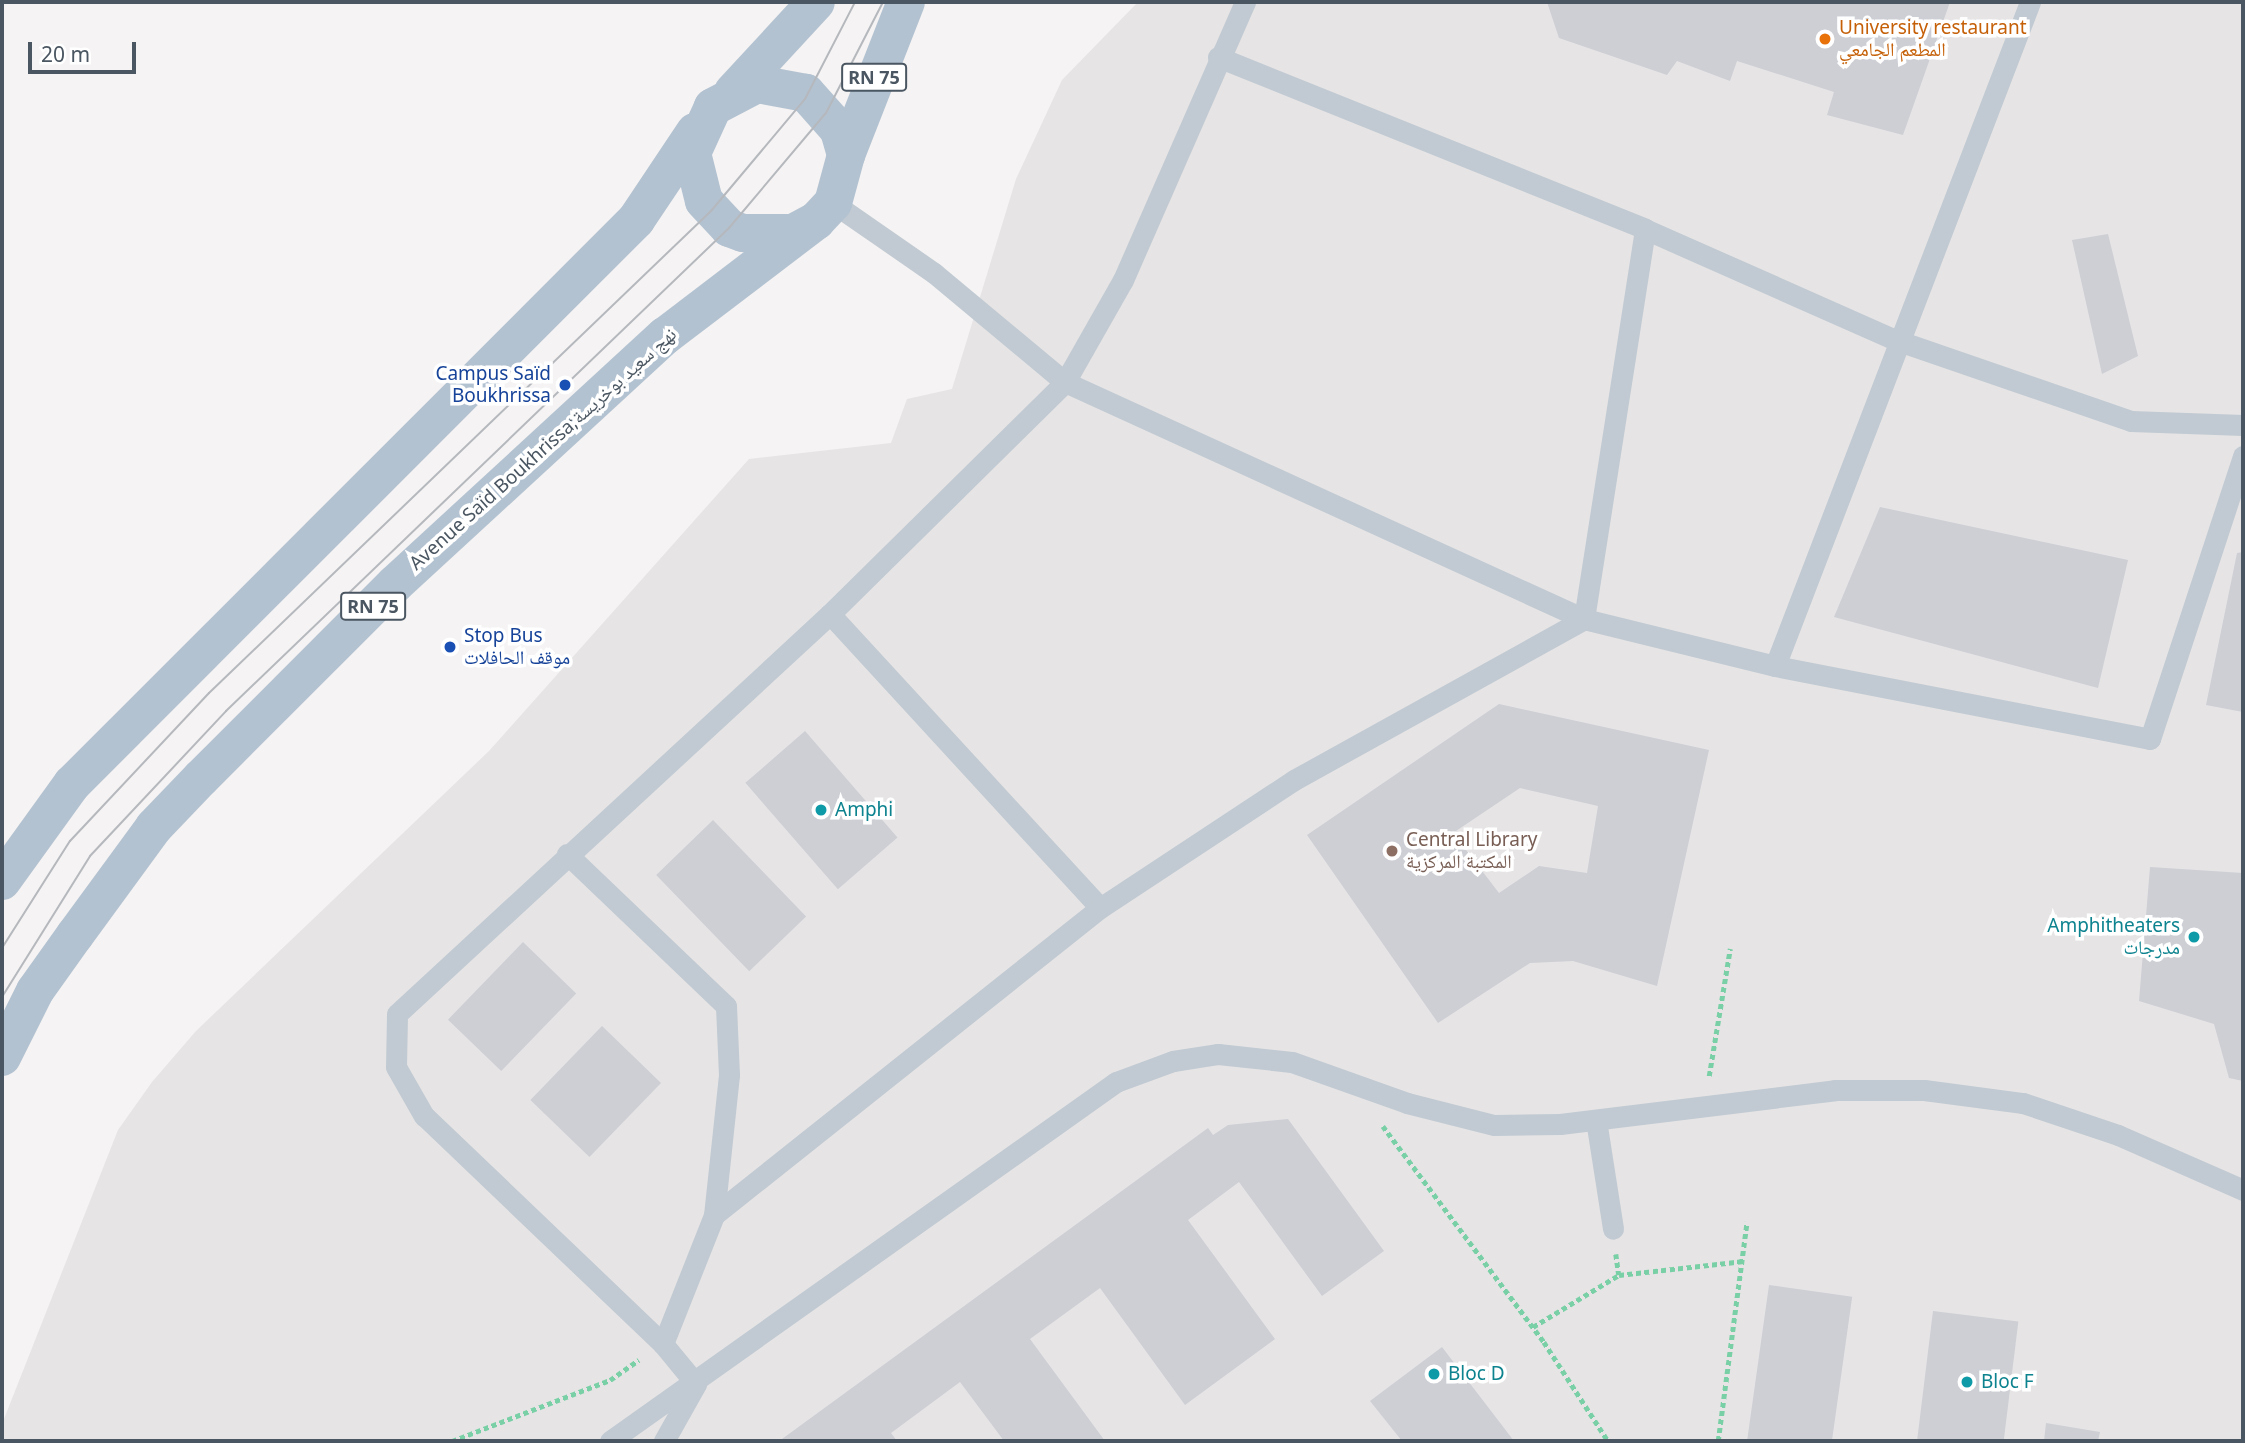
<!DOCTYPE html>
<meta charset="utf-8">
<style>
body{margin:0}
#map{position:relative;width:2245px;height:1443px;overflow:hidden;background:#f5f3f3;font-family:"Noto Sans","Noto Naskh Arabic",sans-serif}
div>[style]{position:absolute}
[style*='--x']{left:calc(var(--x)*1px);top:calc(var(--y)*1px);width:calc(var(--w)*1px);rotate:calc(var(--a)*1deg)}
.education>*{inset:0;background:#e6e4e5}
.building>*{inset:0;background:#cdcfd5;transform-origin:0 0}
.path>*{height:4.5px;margin-top:-2.25px;transform-origin:0;background:repeating-linear-gradient(90deg,#7ad0a6 0 5px,transparent 0 8.5px)}
.lane>*{height:21px;margin:-10.5px;padding:0 10.5px;transform-origin:10.5px;border-radius:10.5px;background:#c1cad2}
.primary>*{height:38px;margin:-19px;padding:0 19px;transform-origin:19px;border-radius:19px;background:#b3c2d1}
.tram>*{height:2px;margin:-1px;padding:0 1px;transform-origin:1px;border-radius:1px;background:#b5b8bd}
.dots>*{width:19px;height:19px;translate:-50% -50%;box-sizing:border-box;border:4px solid #fff;border-radius:50%}
span{translate:-50% -50%;white-space:nowrap;text-align:center;line-height:1.15;-webkit-text-stroke:7px #fff;paint-order:stroke}
.shield-label span{padding:2px 5px;background:#fff;border:2px solid;border-radius:5px;-webkit-text-stroke-width:0}
.shield-label{font-size:18px;color:#4a5661;font-weight:700}
.food-label{font-size:19px;color:#c56008}
.left{translate:0 -50%;text-align:left}
.transit-label{font-size:19px;color:#164399}
.right{translate:-100% -50%;text-align:right}
.street-label{font-size:19px;color:#4a5661}
.culture-label{font-size:19px;color:#0d838f}
.education-label{font-size:19px;color:#785e54}
.frame{position:absolute;inset:0;border:4px solid #4a5661;pointer-events:none}
.scale{position:absolute;left:28px;top:42px;width:108px;height:32px;box-sizing:border-box;border:4px solid #4a5661;border-top:0;padding-left:9px;font-size:21px;line-height:24px;white-space:nowrap;color:#4a5661;-webkit-text-stroke:5px #fff;paint-order:stroke}
</style>
<div id="map">
<div class="education">
<i style="clip-path:polygon(1138px 2px,2243px 2px,2243px 1441px,2px 1441px,2px 1424px,118px 1130px,152px 1082px,196px 1031px,489px 751px,749px 459px,891px 443px,907px 399px,952px 389px,1016px 179px,1062px 80px)"></i>
</div>
<div class="building">
<i style="clip-path:polygon(1547px 2px,1950px 2px,1903px 135px,1827px 115px,1834px 92px,1737px 61px,1730px 81px,1677px 61px,1667px 75px,1559px 38px)"></i>
<i style="clip-path:polygon(2108px 234px,2138px 356px,2102px 374px,2072px 240px)"></i>
<i style="clip-path:polygon(1880px 507px,2128px 560px,2098px 688px,1834px 617px)"></i>
<i style="clip-path:polygon(2243px 552px,2243px 712px,2206px 705px,2237px 553px)"></i>
<i style="clip-path:polygon(evenodd,1499px 704px,1709px 750px,1657px 986px,1573px 961px,1530px 963px,1438px 1023px,1307px 835px,1499px 704px,1520px 788px,1598px 806px,1587px 873px,1539px 866px,1499px 893px,1453px 833px,1520px 788px)"></i>
<i style="left:805px;top:731px;width:141px;height:79px;rotate:49deg"></i>
<i style="left:713px;top:820px;width:134px;height:79px;rotate:46deg"></i>
<i style="clip-path:polygon(2150px 867px,2243px 873px,2243px 1081px,2229px 1078px,2214px 1024px,2139px 1001px)"></i>
<i style="left:523px;top:942px;width:74px;height:108px;rotate:44deg"></i>
<i style="left:602px;top:1026px;width:82px;height:103px;rotate:44deg"></i>
<i style="clip-path:polygon(1288px 1119px,1384px 1251px,1322px 1296px,1239px 1182px,1188px 1220px,1275px 1339px,1185px 1405px,1100px 1288px,1030px 1339px,1105px 1441px,1004px 1441px,960px 1382px,891px 1433px,897px 1441px,782px 1439px,1208px 1128px,1213px 1135px,1228px 1125px)"></i>
<i style="left:1769px;top:1285px;width:84px;height:158px;rotate:8deg"></i>
<i style="left:1933px;top:1311px;width:86px;height:131px;rotate:7deg"></i>
<i style="clip-path:polygon(1442px 1347px,1514px 1441px,1402px 1441px,1370px 1401px)"></i>
<i style="clip-path:polygon(2046px 1423px,2100px 1432px,2098px 1441px,2044px 1441px)"></i>
</div>
<div class="path">
<i style="--x:1709;--y:1076;--w:129;--a:-80.6"></i>
<i style="--x:1383;--y:1126;--w:269;--a:53.3"></i>
<i style="--x:1544;--y:1342;--w:118;--a:57.1"></i>
<i style="--x:1616;--y:1254;--w:21;--a:82"></i>
<i style="--x:1533;--y:1327;--w:100;--a:-31.2"></i>
<i style="--x:1619;--y:1275;--w:126;--a:-6.4"></i>
<i style="--x:452;--y:1441;--w:169;--a:-21.1"></i>
<i style="--x:610;--y:1380;--w:35;--a:-35"></i>
<i style="--x:1718;--y:1441;--w:221;--a:-82.5"></i>
</div>
<div class="lane">
<i style="--x:1218;--y:57;--w:460;--a:21.9"></i>
<i style="--x:1645;--y:229;--w:274;--a:23.9"></i>
<i style="--x:1896;--y:340;--w:249;--a:19"></i>
<i style="--x:2131;--y:421;--w:112;--a:2"></i>
<i style="--x:833;--y:203;--w:123;--a:34.7"></i>
<i style="--x:934;--y:273;--w:170;--a:39.8"></i>
<i style="--x:1065;--y:382;--w:571;--a:24.54"></i>
<i style="--x:1584;--y:619;--w:197;--a:13.8"></i>
<i style="--x:1775;--y:666;--w:382;--a:11"></i>
<i style="--x:2150;--y:739;--w:298;--a:-71.8"></i>
<i style="--x:830;--y:614;--w:399;--a:47.4"></i>
<i style="--x:1775;--y:666;--w:711;--a:-68.99"></i>
<i style="--x:567;--y:854;--w:220;--a:43.7"></i>
<i style="--x:726;--y:1006;--w:69;--a:87.5"></i>
<i style="--x:729;--y:1075;--w:141;--a:96.1"></i>
<i style="--x:1596;--y:1120;--w:110;--a:81.1"></i>
<i style="--x:663;--y:1344;--w:139;--a:-68.4"></i>
<i style="--x:714;--y:1215;--w:493;--a:-38.5"></i>
<i style="--x:1100;--y:908;--w:232;--a:-33.4"></i>
<i style="--x:1294;--y:780;--w:332;--a:-29"></i>
<i style="--x:1584;--y:619;--w:395;--a:-81.1"></i>
<i style="--x:610;--y:1441;--w:620;--a:-35.36"></i>
<i style="--x:1116;--y:1082;--w:61;--a:-20.2"></i>
<i style="--x:1173;--y:1061;--w:46;--a:-8.8"></i>
<i style="--x:1218;--y:1054;--w:74;--a:6.2"></i>
<i style="--x:1292;--y:1062;--w:122;--a:19.6"></i>
<i style="--x:1407;--y:1103;--w:90;--a:14.2"></i>
<i style="--x:1494;--y:1125;--w:66;--a:-0.9"></i>
<i style="--x:1560;--y:1124;--w:277;--a:-7"></i>
<i style="--x:1835;--y:1090;--w:89;--a:0"></i>
<i style="--x:1924;--y:1090;--w:100;--a:7.5"></i>
<i style="--x:2023;--y:1103;--w:100;--a:18.6"></i>
<i style="--x:2118;--y:1135;--w:137;--a:23.7"></i>
<i style="--x:664;--y:1441;--w:65;--a:-60.7"></i>
<i style="--x:696;--y:1384;--w:52;--a:-129.5"></i>
<i style="--x:663;--y:1344;--w:330;--a:-136.3"></i>
<i style="--x:424;--y:1116;--w:56;--a:-119.7"></i>
<i style="--x:396;--y:1067;--w:53;--a:-88.9"></i>
<i style="--x:397;--y:1014;--w:589;--a:-42.73"></i>
<i style="--x:830;--y:614;--w:330;--a:-44.6"></i>
<i style="--x:1065;--y:382;--w:117;--a:-60.4"></i>
<i style="--x:1123;--y:280;--w:304;--a:-66.3"></i>
</div>
<div class="primary">
<i style="--x:733;--y:92;--w:122;--a:-47.3"></i>
<i style="--x:846;--y:155;--w:164;--a:-68.6"></i>
<i style="--x:2;--y:881;--w:120;--a:-54.2"></i>
<i style="--x:72;--y:784;--w:798;--a:-45"></i>
<i style="--x:636;--y:220;--w:106;--a:-56.2"></i>
<i style="--x:2;--y:1057;--w:74;--a:-63.4"></i>
<i style="--x:35;--y:991;--w:69;--a:-54.5"></i>
<i style="--x:75;--y:935;--w:134;--a:-53.8"></i>
<i style="--x:154;--y:827;--w:68;--a:-46.2"></i>
<i style="--x:201;--y:778;--w:274;--a:-45"></i>
<i style="--x:395;--y:584;--w:367;--a:-42.6"></i>
<i style="--x:665;--y:336;--w:190;--a:-37.3"></i>
<i style="--x:816;--y:221;--w:25;--a:-47"></i>
<i style="--x:833;--y:203;--w:50;--a:-74.8"></i>
<i style="--x:846;--y:155;--w:26;--a:-106"></i>
<i style="--x:839;--y:130;--w:50;--a:-131.7"></i>
<i style="--x:806;--y:93;--w:50;--a:-169.6"></i>
<i style="--x:757;--y:84;--w:50;--a:152.4"></i>
<i style="--x:713;--y:107;--w:51;--a:114.5"></i>
<i style="--x:692;--y:153;--w:49;--a:76"></i>
<i style="--x:704;--y:201;--w:37;--a:47"></i>
<i style="--x:729;--y:228;--w:15;--a:20"></i>
<i style="--x:743;--y:233;--w:50;--a:0"></i>
<i style="--x:793;--y:233;--w:26;--a:-28"></i>
</div>
<div class="tram">
<i style="--x:2;--y:948;--w:127;--a:-57.6"></i>
<i style="--x:70;--y:841;--w:203;--a:-46.8"></i>
<i style="--x:209;--y:693;--w:696;--a:-43.84"></i>
<i style="--x:711;--y:211;--w:146;--a:-50"></i>
<i style="--x:805;--y:99;--w:109;--a:-62.7"></i>
<i style="--x:2;--y:997;--w:166;--a:-58"></i>
<i style="--x:90;--y:856;--w:199;--a:-46.8"></i>
<i style="--x:226;--y:711;--w:697;--a:-43.84"></i>
<i style="--x:729;--y:228;--w:150;--a:-49.9"></i>
<i style="--x:826;--y:113;--w:125;--a:-62.8"></i>
</div>
<div class="dots">
<i style="left:1825px;top:39px;background:#e8710a"></i>
<i style="left:565px;top:385px;background:#1a4fb4"></i>
<i style="left:450px;top:647px;background:#1a4fb4"></i>
<i style="left:821px;top:810px;background:#0f9aa8"></i>
<i style="left:1392px;top:851px;background:#8d6e63"></i>
<i style="left:2194px;top:937px;background:#0f9aa8"></i>
<i style="left:1434px;top:1374px;background:#0f9aa8"></i>
<i style="left:1967px;top:1382px;background:#0f9aa8"></i>
</div>
<div class="shield-label">
<span style="left:874px;top:77px">RN 75</span>
<span style="left:373px;top:606px">RN 75</span>
</div>
<div class="food-label">
<span class="left" style="left:1839px;top:39px">University restaurant<br>المطعم الجامعي</span>
</div>
<div class="transit-label">
<span class="right" style="left:551px;top:385px">Campus Saïd<br>Boukhrissa</span>
<span class="left" style="left:464px;top:647px">Stop Bus<br>موقف الحافلات</span>
</div>
<div class="street-label">
<span style="left:543px;top:449px;rotate:-42deg">Avenue Saïd Boukhrissa;نهج سعيد بوخريسة</span>
</div>
<div class="culture-label">
<span class="left" style="left:835px;top:810px">Amphi</span>
<span class="right" style="left:2180px;top:937px">Amphitheaters<br>مدرجات</span>
<span class="left" style="left:1448px;top:1374px">Bloc D</span>
<span class="left" style="left:1981px;top:1382px">Bloc F</span>
</div>
<div class="education-label">
<span class="left" style="left:1406px;top:851px">Central Library<br>المكتبة المركزية</span>
</div>
<div class="frame"></div>
<div class="scale">20 m</div>
</div>
